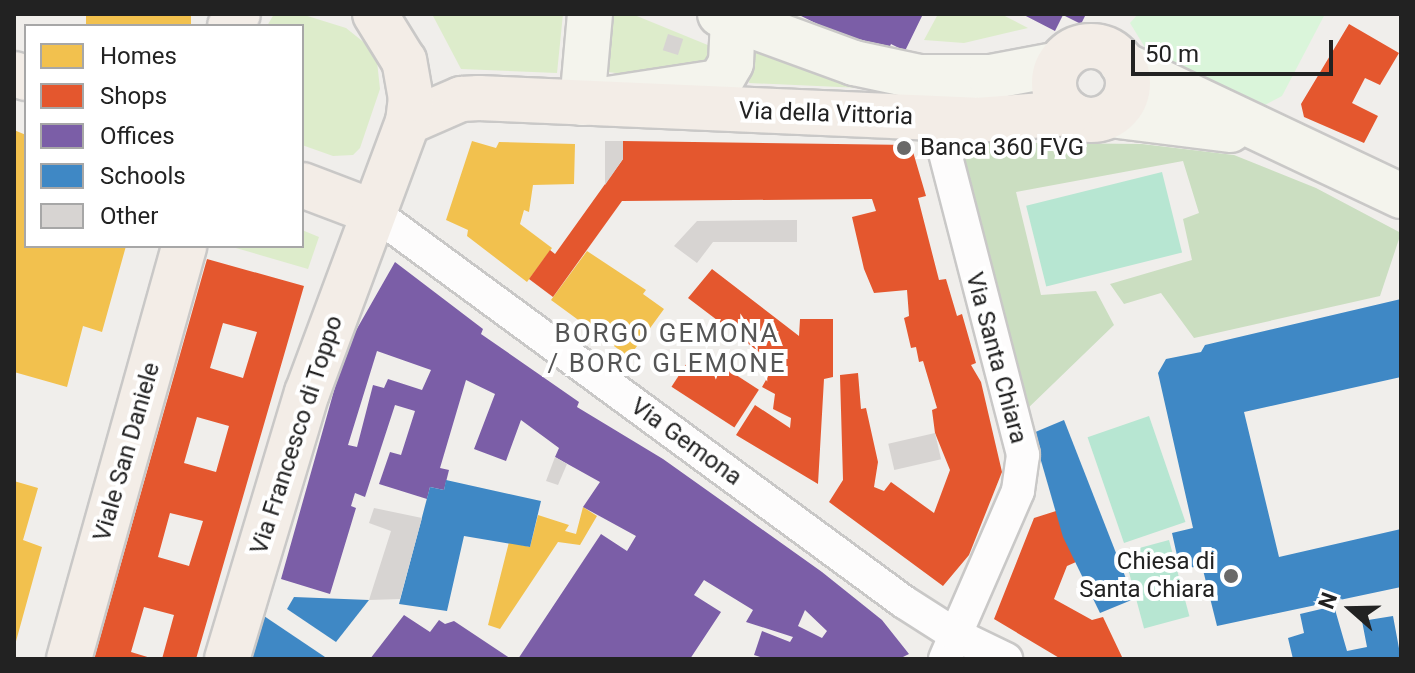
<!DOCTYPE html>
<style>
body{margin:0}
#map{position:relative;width:1415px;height:673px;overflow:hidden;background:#f0eeeb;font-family:Roboto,sans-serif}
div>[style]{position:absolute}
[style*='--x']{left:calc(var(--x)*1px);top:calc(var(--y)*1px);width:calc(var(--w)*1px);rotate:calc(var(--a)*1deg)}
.grass>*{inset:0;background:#ddeccb}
.forest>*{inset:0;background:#cbdec1}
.park>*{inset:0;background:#daf5da}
.pitch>*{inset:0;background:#b7e6d2;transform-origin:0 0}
.homes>*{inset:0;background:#f2c14e;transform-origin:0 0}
.shops>*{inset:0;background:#e4572e;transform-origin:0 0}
.offices>*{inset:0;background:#7b5ea7}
.schools>*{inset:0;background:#3f88c5}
.building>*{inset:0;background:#d7d4d2;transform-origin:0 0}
.roads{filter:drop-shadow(2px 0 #c9c8c7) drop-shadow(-2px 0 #c9c8c7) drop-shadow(0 2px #c9c8c7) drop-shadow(0 -2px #c9c8c7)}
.street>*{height:32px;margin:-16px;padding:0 16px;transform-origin:16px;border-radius:16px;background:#fdfcfc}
.secondary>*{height:44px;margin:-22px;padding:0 22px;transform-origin:22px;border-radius:22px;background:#f4f4ed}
.primary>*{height:44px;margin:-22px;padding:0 22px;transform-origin:22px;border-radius:22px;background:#f3ede7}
.primary>.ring{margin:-22px;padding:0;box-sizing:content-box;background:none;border:44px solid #f3ede7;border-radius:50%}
.dots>*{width:22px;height:22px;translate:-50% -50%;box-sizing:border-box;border:4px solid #fff;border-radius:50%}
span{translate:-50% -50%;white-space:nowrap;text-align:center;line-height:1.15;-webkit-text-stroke:8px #fff;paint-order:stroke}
.street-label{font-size:24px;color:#222}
.poi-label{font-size:24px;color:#222}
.left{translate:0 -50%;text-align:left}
.right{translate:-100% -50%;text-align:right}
.neighbourhood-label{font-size:26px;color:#555;letter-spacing:2px}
.frame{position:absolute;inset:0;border:16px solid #222;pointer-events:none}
.legend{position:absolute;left:24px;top:24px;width:280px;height:224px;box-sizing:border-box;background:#fff;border:2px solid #a7a7a7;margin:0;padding:10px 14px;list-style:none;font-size:24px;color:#222}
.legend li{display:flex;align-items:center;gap:16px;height:40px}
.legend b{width:40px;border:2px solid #a7a7a7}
.north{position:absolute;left:1311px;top:569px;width:80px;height:80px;-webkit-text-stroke:6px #fff;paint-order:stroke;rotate:290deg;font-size:22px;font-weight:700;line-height:32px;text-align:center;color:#222}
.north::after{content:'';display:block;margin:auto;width:28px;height:36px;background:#222;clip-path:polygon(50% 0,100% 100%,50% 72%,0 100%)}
.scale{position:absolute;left:1131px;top:40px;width:202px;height:36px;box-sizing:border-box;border:4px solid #222;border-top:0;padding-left:10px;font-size:24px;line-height:28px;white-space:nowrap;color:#222;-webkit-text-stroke:6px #fff;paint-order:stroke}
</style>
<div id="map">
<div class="grass">
<i style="clip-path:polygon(274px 14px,301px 14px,346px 28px,376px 52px,380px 89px,360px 148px,353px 155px,333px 156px,302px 145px,302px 26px,267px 26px)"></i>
<i style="clip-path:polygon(432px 14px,563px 14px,557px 73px,461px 69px)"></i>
<i style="clip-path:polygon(613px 14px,632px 14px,715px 48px,716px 58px,675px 79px,607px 72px)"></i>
<i style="clip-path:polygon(938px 14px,1001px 14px,1028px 28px,964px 43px,924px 40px)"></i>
<i style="clip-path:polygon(752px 50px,790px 63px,869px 82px,861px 88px,749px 83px)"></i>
<i style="clip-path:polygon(302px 230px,319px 237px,308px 269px,229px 246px,302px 246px)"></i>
</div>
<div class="forest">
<i style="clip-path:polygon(952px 142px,1142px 144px,1234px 155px,1316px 188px,1401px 233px,1380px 296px,1194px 338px,1161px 293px,1124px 304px,1110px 284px,1192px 260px,1183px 219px,1199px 213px,1183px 161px,1016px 192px,1041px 295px,1096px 291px,1114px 325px,1024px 412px)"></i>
</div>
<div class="park">
<i style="clip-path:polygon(1138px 14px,1325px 14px,1282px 96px,1263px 106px,1149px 54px,1130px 23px)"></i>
</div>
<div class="pitch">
<i style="left:1162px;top:172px;width:83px;height:140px;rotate:76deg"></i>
<i style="left:1149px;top:416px;width:112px;height:65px;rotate:71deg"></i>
<i style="left:1169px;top:540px;width:79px;height:47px;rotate:75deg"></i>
</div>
<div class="homes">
<i style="left:86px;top:14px;width:105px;height:12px"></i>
<i style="clip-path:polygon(14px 130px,26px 135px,26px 246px,126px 246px,102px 332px,83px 326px,67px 387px,14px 372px)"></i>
<i style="clip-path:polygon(472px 141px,496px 148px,499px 142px,575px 144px,574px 184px,533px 185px,529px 212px,524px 210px,520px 224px,552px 248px,527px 282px,467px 236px,468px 230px,446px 220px)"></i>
<i style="clip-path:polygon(587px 251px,646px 290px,643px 294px,664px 309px,629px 357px,551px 300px)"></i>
<i style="clip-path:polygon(14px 481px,38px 488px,23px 540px,42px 547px,15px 645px)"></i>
<i style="clip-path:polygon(583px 507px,597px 516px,580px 545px,558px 542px,500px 629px,488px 625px,509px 542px,530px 547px,538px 515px,569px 525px,565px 531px,576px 534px)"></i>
</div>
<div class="shops">
<i style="clip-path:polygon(1349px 24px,1399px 53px,1380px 85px,1365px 78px,1352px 103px,1378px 116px,1364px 143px,1304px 117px,1301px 104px)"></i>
<i style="clip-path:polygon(623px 141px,911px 145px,926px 196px,918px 198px,939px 280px,946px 279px,957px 316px,962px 314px,976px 363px,971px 365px,981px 382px,1002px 472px,969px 555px,943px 586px,829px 502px,843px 480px,840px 375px,858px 373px,861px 409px,866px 408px,878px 462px,874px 487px,884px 491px,891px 482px,934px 513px,950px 470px,935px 433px,932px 410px,937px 408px,923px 361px,919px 362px,916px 347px,911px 348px,904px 318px,909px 316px,907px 290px,874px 293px,864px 269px,852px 217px,876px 211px,872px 199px,622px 201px,553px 297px,529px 279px,550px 250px,555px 254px,623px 159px)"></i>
<i style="clip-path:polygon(evenodd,207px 259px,304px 286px,196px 659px,162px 659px,174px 615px,144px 607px,131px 652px,154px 659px,94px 659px,207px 259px,223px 323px,257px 332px,243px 378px,210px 368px,223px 323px,207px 259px,197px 417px,229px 426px,216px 472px,184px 463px,197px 417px,207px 259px,170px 513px,203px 521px,189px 566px,158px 557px,170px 513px)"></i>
<i style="clip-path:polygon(712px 269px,799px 336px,800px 319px,833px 319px,833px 377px,824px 379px,818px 484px,736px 435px,755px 405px,790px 428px,791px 418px,773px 409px,775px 394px,762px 387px,775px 364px,688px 298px)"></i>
<i style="left:696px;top:349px;width:75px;height:45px;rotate:33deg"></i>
<i style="clip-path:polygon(1056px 511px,1076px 562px,1067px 566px,1054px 599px,1092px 620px,1103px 617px,1123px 659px,1061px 659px,994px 619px,1034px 518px)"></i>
</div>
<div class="offices">
<i style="clip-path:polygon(797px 14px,923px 14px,905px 51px,891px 44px,885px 57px)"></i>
<i style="clip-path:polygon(1022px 14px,1086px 14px,1081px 24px,1063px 15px,1055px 31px)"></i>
<i style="clip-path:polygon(evenodd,395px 262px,483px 329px,481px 334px,579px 402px,577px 407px,663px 459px,822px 572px,882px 620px,909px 654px,899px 659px,766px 659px,754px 655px,762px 631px,790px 642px,793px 637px,746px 622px,753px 610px,704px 580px,694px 595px,721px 612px,690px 659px,518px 659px,601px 534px,627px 551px,636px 536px,583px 507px,600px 482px,555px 457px,559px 448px,521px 420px,506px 461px,474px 449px,495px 394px,466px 380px,440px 468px,449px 470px,444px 490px,430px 487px,427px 499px,379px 484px,390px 452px,401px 455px,415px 411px,395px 405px,365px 497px,355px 493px,351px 506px,356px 508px,330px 594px,281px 579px,346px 348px,395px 262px,377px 351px,431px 370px,422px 390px,388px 379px,384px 388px,373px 385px,357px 447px,348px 445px,377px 351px,395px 262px,805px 610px,827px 631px,822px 638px,798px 626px,805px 610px)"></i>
<i style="clip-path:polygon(404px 615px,430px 632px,439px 620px,445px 624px,454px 621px,511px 659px,370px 659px)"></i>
</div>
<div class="schools">
<i style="clip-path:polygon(1401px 299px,1401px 377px,1244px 412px,1279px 557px,1401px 529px,1401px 587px,1217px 626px,1202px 566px,1180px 569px,1172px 533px,1193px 528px,1158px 373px,1166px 359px,1201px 352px,1205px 345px)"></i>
<i style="clip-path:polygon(1064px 420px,1134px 599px,1100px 613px,1063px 537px,1033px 433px)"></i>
<i style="clip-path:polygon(446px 480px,541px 501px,530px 547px,464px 536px,447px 611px,399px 604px,430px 487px,444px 490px)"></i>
<i style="clip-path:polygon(294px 597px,369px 600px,336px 642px,287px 609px)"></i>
<i style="clip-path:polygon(1334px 606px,1347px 651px,1367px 647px,1362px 621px,1393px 616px,1401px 659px,1293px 659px,1288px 638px,1304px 633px,1300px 614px)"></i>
<i style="clip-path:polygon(264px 616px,328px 659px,250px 659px)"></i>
</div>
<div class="building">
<i style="left:668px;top:34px;width:16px;height:17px;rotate:18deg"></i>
<i style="clip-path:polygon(605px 141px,623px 141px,623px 159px,605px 185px)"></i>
<i style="clip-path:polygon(797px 220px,797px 242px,713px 242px,697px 263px,674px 246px,697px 221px)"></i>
<i style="left:935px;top:433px;width:27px;height:48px;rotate:77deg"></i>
<i style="clip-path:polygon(555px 457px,567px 464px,558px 485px,546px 481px)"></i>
<i style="clip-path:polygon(374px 508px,422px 518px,400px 599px,369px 600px,391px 531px,369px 523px)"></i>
</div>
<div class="roads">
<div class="street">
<i style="--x:936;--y:118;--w:348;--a:75.5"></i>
<i style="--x:1023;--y:455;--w:36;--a:98"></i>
<i style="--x:1018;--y:491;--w:183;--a:113.5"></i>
<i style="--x:373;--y:212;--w:659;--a:36.3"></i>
<i style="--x:904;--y:602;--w:59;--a:32.6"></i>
<i style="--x:954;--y:634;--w:58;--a:25.7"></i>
</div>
<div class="secondary">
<i style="--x:590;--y:14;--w:89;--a:95.1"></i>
<i style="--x:582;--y:103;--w:140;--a:-8.7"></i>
<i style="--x:720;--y:82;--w:22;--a:-60"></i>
<i style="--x:731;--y:63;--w:44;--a:-87.4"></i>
<i style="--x:720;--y:14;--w:143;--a:20.1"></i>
<i style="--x:854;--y:63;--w:67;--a:12"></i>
<i style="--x:920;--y:77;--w:70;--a:0"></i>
<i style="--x:990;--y:77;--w:70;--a:-10.7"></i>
<i style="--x:1122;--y:64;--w:309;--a:25.3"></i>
<i style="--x:1110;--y:115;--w:121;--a:7.1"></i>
</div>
<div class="primary">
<i style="--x:230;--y:26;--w:14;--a:-56"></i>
<i class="ring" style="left:1054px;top:46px;width:30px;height:30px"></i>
<i style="--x:14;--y:74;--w:13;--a:18"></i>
<i style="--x:408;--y:122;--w:58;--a:-23.5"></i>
<i style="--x:461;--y:99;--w:18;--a:-3"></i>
<i style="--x:479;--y:98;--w:498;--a:2.5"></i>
<i style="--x:977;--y:120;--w:93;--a:-4.3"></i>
<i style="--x:302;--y:185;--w:76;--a:20.8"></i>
<i style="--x:69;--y:659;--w:429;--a:-74.4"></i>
<i style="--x:227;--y:659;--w:278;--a:-73.3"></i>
<i style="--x:307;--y:393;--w:289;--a:-69.6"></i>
<i style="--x:408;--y:122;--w:23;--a:-83"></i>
<i style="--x:411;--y:99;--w:39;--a:-100"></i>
<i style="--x:404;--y:61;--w:55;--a:-121.7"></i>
</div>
</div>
<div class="dots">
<i style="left:904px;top:148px;background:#6a6968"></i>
<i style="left:1231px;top:576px;background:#6a6968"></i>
</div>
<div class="street-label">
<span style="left:826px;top:114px;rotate:2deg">Via della Vittoria</span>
<span style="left:996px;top:358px;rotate:75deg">Via Santa Chiara</span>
<span style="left:297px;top:435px;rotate:-72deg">Via Francesco di Toppo</span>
<span style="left:686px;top:442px;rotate:36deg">Via Gemona</span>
<span style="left:127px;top:452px;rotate:-74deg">Viale San Daniele</span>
</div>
<div class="poi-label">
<span class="left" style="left:920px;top:148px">Banca 360 FVG</span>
<span class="right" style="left:1215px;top:576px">Chiesa di<br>Santa Chiara</span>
</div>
<div class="neighbourhood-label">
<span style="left:667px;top:349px">BORGO GEMONA<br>/ BORC GLEMONE</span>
</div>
<div class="frame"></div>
<ul class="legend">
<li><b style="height:22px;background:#f2c14e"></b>Homes</li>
<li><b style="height:22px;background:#e4572e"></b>Shops</li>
<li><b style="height:22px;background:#7b5ea7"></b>Offices</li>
<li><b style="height:22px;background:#3f88c5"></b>Schools</li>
<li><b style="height:22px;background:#d7d4d2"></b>Other</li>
</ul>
<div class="north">N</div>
<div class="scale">50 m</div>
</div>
